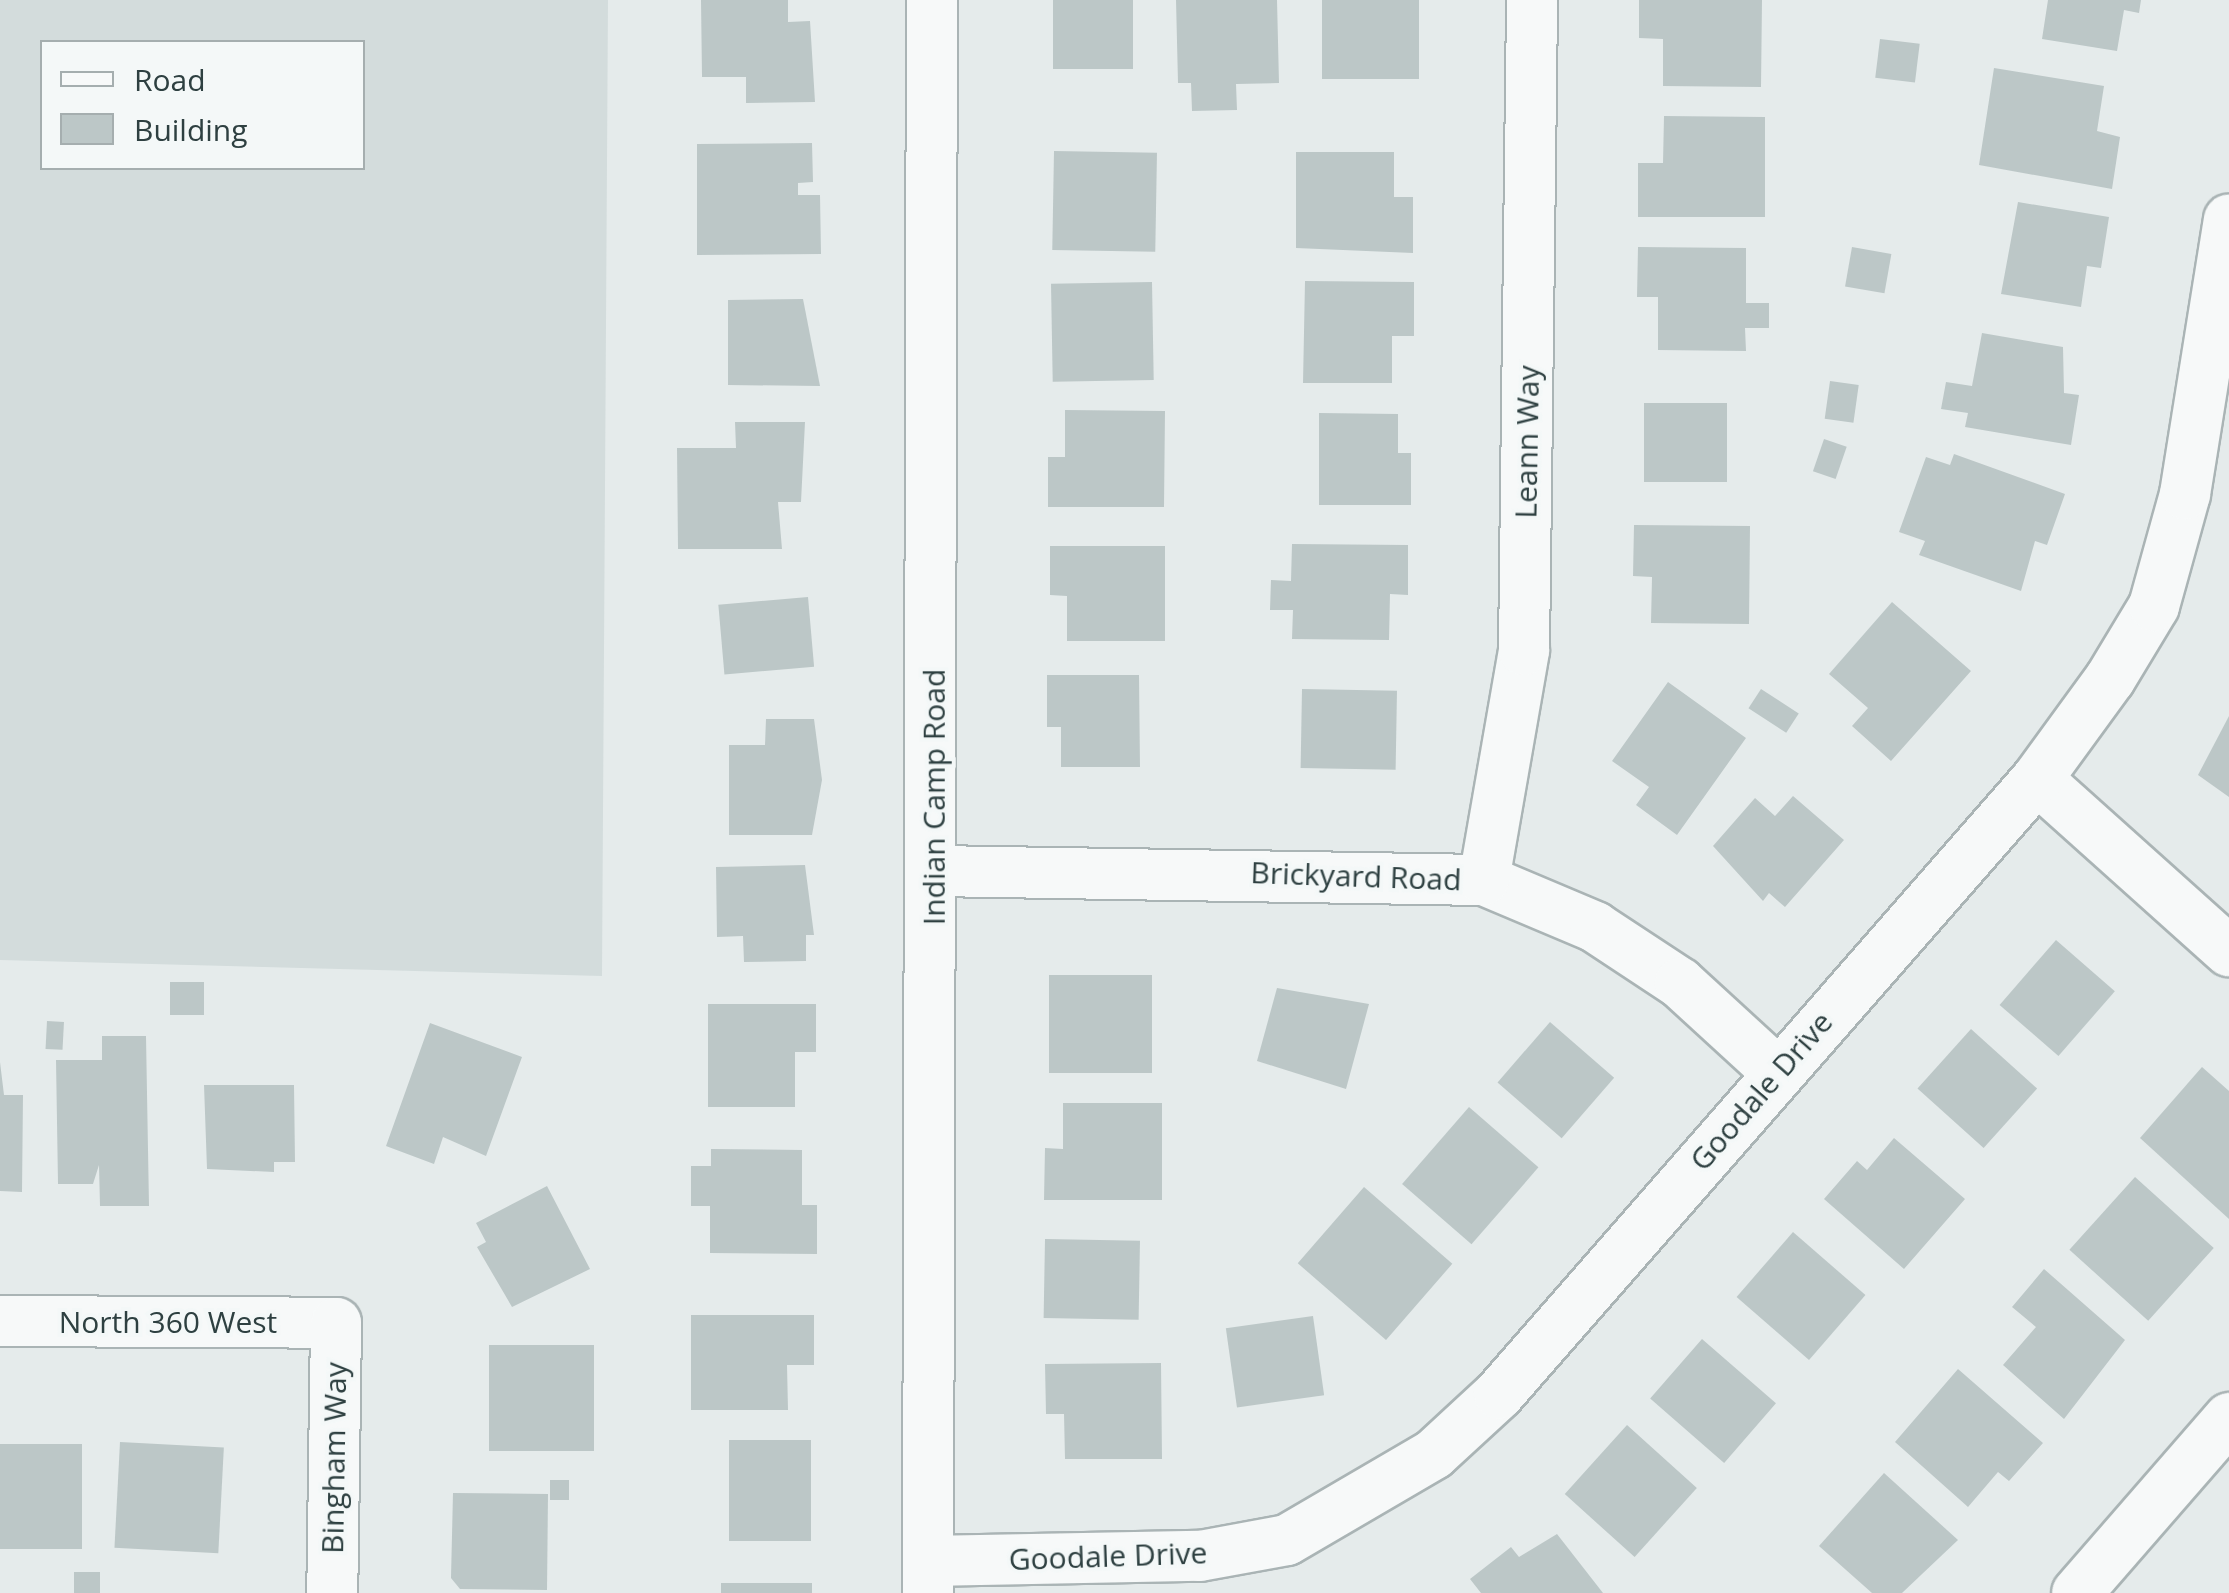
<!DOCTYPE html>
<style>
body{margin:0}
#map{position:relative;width:2229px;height:1593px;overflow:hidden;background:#e5ebeb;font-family:"Open Sans",sans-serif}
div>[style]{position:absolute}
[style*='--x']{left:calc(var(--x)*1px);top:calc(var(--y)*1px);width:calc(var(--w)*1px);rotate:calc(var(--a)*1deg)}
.built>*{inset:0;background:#d3dcdc}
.building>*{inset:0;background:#bcc7c7;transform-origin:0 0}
.roads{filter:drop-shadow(2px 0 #aab4b5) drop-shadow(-2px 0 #aab4b5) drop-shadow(0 2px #aab4b5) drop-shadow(0 -2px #aab4b5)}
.minor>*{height:50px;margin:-25px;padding:0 25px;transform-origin:25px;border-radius:25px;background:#f7f9f9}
span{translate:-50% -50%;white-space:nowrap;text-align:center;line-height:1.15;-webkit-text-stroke:8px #f4f8f8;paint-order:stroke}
.street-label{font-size:30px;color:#2e4041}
.legend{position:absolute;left:40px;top:40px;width:325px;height:130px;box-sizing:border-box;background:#f4f8f8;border:2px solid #a5aeaf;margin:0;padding:12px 18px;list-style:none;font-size:30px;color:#2e4041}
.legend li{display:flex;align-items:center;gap:20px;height:50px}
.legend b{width:50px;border:2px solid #a5aeaf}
</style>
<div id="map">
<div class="built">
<i style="clip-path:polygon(evenodd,0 0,608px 0,602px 976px,0 960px,0 0,42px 42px,362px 42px,362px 168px,42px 168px,42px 42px)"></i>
</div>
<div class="building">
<i style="clip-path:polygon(701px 0,788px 0,788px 22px,810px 21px,815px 102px,746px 103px,746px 77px,702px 77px)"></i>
<i style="left:1053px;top:0;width:80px;height:69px"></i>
<i style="clip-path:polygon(1176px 0,1277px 0,1279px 83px,1236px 84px,1237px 110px,1192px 111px,1191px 83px,1178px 83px)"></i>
<i style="left:1322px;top:0;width:97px;height:79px"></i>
<i style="clip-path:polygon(1639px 0,1762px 0,1761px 87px,1663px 86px,1663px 39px,1639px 38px)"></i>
<i style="clip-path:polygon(2048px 0,2141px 0,2139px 13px,2124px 10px,2117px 51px,2042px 39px)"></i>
<i style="left:1880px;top:39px;width:40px;height:39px;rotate:7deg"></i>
<i style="clip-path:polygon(1994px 68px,2104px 86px,2097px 131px,2120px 137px,2112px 189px,1979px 165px)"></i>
<i style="clip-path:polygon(1664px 116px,1765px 117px,1765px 217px,1638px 217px,1638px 163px,1663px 163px)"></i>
<i style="clip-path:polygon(812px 143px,813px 182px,798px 183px,798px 195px,820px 195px,821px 254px,697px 255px,697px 144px)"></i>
<i style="left:1054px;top:151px;width:103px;height:99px;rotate:1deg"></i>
<i style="clip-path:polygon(1296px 152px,1394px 152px,1394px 197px,1413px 197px,1413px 253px,1296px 248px)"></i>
<i style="clip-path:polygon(2018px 202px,2109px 217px,2101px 268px,2087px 266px,2081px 307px,2001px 294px)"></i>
<i style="clip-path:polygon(1638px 247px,1746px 248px,1746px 303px,1769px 303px,1769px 328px,1745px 328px,1746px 351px,1658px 350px,1658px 297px,1637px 297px)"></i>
<i style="left:1852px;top:247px;width:40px;height:40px;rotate:10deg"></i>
<i style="clip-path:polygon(1305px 281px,1414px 282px,1414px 336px,1392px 336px,1392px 383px,1303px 383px)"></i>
<i style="left:1152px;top:282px;width:98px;height:101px;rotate:89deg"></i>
<i style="clip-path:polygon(803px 299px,820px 386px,728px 385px,728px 300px)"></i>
<i style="clip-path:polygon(1982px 333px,2063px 347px,2064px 393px,2079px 395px,2071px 445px,1965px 427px,1968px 413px,1941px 409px,1946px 382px,1972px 386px)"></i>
<i style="left:1830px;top:381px;width:29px;height:38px;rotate:8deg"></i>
<i style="left:1644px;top:403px;width:83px;height:79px"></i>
<i style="clip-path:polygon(1065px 410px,1165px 411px,1164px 507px,1048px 507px,1048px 457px,1065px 457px)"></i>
<i style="clip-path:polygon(1319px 413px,1398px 414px,1398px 453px,1411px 453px,1411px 505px,1319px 505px)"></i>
<i style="clip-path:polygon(735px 422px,805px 422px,801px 502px,778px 502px,782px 549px,678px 549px,677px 448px,736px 448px)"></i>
<i style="left:1824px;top:439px;width:24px;height:34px;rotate:19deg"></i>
<i style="clip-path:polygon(1954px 454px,2065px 494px,2047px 545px,2035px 541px,2021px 591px,1919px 555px,1925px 541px,1899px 532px,1926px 457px,1950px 465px)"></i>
<i style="clip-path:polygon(1634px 525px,1750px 526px,1749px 624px,1651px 623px,1652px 577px,1633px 576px)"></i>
<i style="clip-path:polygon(1292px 544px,1408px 545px,1408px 595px,1390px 594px,1389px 640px,1292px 639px,1293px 610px,1270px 610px,1271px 580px,1291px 581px)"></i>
<i style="clip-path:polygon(1050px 546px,1165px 546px,1165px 641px,1067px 641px,1067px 596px,1050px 595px)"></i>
<i style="left:808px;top:597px;width:70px;height:90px;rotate:85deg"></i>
<i style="clip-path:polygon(1892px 602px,1971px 671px,1891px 761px,1852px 726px,1868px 708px,1829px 674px)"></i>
<i style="clip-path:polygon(1047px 675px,1139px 675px,1140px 767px,1061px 767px,1061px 727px,1047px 727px)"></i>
<i style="clip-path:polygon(1668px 682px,1746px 738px,1677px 835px,1636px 805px,1649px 787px,1612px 761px)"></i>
<i style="left:1302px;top:689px;width:95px;height:79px;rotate:1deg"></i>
<i style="left:1761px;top:689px;width:45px;height:23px;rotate:33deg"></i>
<i style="clip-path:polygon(2229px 716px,2229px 797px,2198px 775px)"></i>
<i style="clip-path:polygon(766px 719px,814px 719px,822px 780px,812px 835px,729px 835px,729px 745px,765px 745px)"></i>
<i style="clip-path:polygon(1793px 796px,1844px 840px,1785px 907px,1769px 893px,1763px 901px,1713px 846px,1755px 798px,1775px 816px)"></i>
<i style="clip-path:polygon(805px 865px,814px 935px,806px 935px,806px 961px,744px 962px,743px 936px,717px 937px,716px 867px)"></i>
<i style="left:2056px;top:940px;width:78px;height:86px;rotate:41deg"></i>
<i style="left:1049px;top:975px;width:103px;height:98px"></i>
<i style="left:170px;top:982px;width:34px;height:33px"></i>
<i style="clip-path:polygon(1277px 988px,1369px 1004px,1346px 1089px,1257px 1061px)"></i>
<i style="clip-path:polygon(708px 1004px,816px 1004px,816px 1052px,795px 1052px,795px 1107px,708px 1107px)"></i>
<i style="left:47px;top:1021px;width:17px;height:28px;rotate:3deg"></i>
<i style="left:1550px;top:1022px;width:85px;height:80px;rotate:41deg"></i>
<i style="clip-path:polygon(430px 1023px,522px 1057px,486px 1156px,443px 1137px,434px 1164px,386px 1146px)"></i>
<i style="left:1971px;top:1029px;width:89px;height:80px;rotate:42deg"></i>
<i style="clip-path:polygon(102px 1036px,146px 1036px,149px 1206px,100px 1206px,99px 1165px,93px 1184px,58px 1184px,56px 1060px,102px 1060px)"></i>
<i style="clip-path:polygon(0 1062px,4px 1095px,23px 1095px,22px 1192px,0 1191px)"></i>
<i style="clip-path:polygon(2202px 1067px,2229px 1091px,2229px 1219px,2140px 1138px)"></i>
<i style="clip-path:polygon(204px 1085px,294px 1085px,295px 1162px,274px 1162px,274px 1172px,207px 1169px)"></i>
<i style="clip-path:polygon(1063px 1103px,1162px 1103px,1162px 1200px,1044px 1200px,1045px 1148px,1063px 1149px)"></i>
<i style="left:1469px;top:1107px;width:92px;height:102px;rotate:41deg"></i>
<i style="clip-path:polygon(1894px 1138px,1965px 1199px,1904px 1269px,1824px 1199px,1857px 1161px,1867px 1170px)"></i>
<i style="clip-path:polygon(711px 1149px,802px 1150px,802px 1205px,817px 1205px,817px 1254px,710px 1253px,710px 1206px,691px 1206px,691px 1166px,711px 1166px)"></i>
<i style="left:2135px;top:1177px;width:106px;height:98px;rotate:42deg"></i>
<i style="clip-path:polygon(547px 1186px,590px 1269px,512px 1307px,477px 1247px,486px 1242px,476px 1223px)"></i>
<i style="left:1364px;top:1187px;width:117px;height:101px;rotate:41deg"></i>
<i style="left:1793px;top:1232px;width:96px;height:86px;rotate:41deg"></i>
<i style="left:1045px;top:1239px;width:95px;height:79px;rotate:1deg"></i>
<i style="clip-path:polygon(2044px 1269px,2125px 1340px,2064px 1419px,2003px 1365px,2036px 1327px,2012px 1307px)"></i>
<i style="clip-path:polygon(691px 1315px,814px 1315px,814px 1365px,787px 1365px,788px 1410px,691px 1410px)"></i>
<i style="left:1313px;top:1316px;width:80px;height:88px;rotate:82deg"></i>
<i style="left:1702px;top:1339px;width:98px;height:79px;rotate:41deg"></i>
<i style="left:594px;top:1345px;width:106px;height:105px;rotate:90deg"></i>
<i style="clip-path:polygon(1161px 1363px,1162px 1459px,1065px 1459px,1064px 1414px,1046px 1414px,1045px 1364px)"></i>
<i style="clip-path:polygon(1958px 1369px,2043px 1443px,2009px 1481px,1998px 1472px,1968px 1507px,1895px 1442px)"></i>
<i style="left:1627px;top:1425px;width:94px;height:93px;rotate:42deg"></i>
<i style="left:729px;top:1440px;width:82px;height:101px"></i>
<i style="left:120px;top:1442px;width:104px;height:106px;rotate:3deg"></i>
<i style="left:82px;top:1444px;width:105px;height:82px;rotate:90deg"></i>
<i style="clip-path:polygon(1884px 1473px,1958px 1540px,1902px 1593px,1872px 1593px,1819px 1546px)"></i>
<i style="left:550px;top:1480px;width:19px;height:20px"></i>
<i style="clip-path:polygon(453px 1493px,548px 1494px,547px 1590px,460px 1589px,451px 1578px)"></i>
<i style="clip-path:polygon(1557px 1534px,1603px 1593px,1481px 1593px,1470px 1579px,1511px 1547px,1519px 1557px)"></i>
<i style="left:74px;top:1572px;width:26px;height:21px"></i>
<i style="left:721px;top:1583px;width:91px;height:10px"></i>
</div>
<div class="roads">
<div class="minor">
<i style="--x:2037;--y:779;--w:258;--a:41.9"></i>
<i style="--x:934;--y:871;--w:550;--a:0.94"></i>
<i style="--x:1484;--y:880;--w:121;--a:22.9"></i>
<i style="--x:1595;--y:927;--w:102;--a:33.4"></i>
<i style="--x:1680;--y:983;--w:132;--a:42.5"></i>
<i style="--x:1484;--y:880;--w:233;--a:-80.1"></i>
<i style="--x:1524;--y:650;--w:650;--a:-89.29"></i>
<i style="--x:0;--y:1321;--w:336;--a:0.3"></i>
<i style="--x:336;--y:1323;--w:270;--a:90.8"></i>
<i style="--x:928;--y:1561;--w:272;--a:-1.1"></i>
<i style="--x:1200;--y:1556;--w:88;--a:-10.4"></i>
<i style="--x:1287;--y:1540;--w:170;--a:-30.3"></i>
<i style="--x:1434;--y:1454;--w:88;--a:-42.7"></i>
<i style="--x:1499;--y:1394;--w:817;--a:-48.82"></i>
<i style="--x:2037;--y:779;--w:124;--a:-53.9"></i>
<i style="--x:2110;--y:679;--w:85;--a:-58.9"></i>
<i style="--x:2154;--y:606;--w:116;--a:-74.5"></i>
<i style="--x:2185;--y:494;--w:278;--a:-80.9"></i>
<i style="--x:928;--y:1593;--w:1593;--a:-89.86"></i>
<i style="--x:2077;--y:1593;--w:232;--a:-49"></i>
</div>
</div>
<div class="street-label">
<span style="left:1527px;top:442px;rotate:-89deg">Leann Way</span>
<span style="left:934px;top:797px;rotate:-90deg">Indian Camp Road</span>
<span style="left:1356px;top:876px;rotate:2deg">Brickyard Road</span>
<span style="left:1761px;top:1091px;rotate:-49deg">Goodale Drive</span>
<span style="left:168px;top:1322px">North 360 West</span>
<span style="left:334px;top:1458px;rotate:-89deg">Bingham Way</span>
<span style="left:1108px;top:1556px;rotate:-2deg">Goodale Drive</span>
</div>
<ul class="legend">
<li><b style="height:12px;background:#f7f9f9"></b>Road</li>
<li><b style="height:28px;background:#bcc7c7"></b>Building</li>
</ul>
</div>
